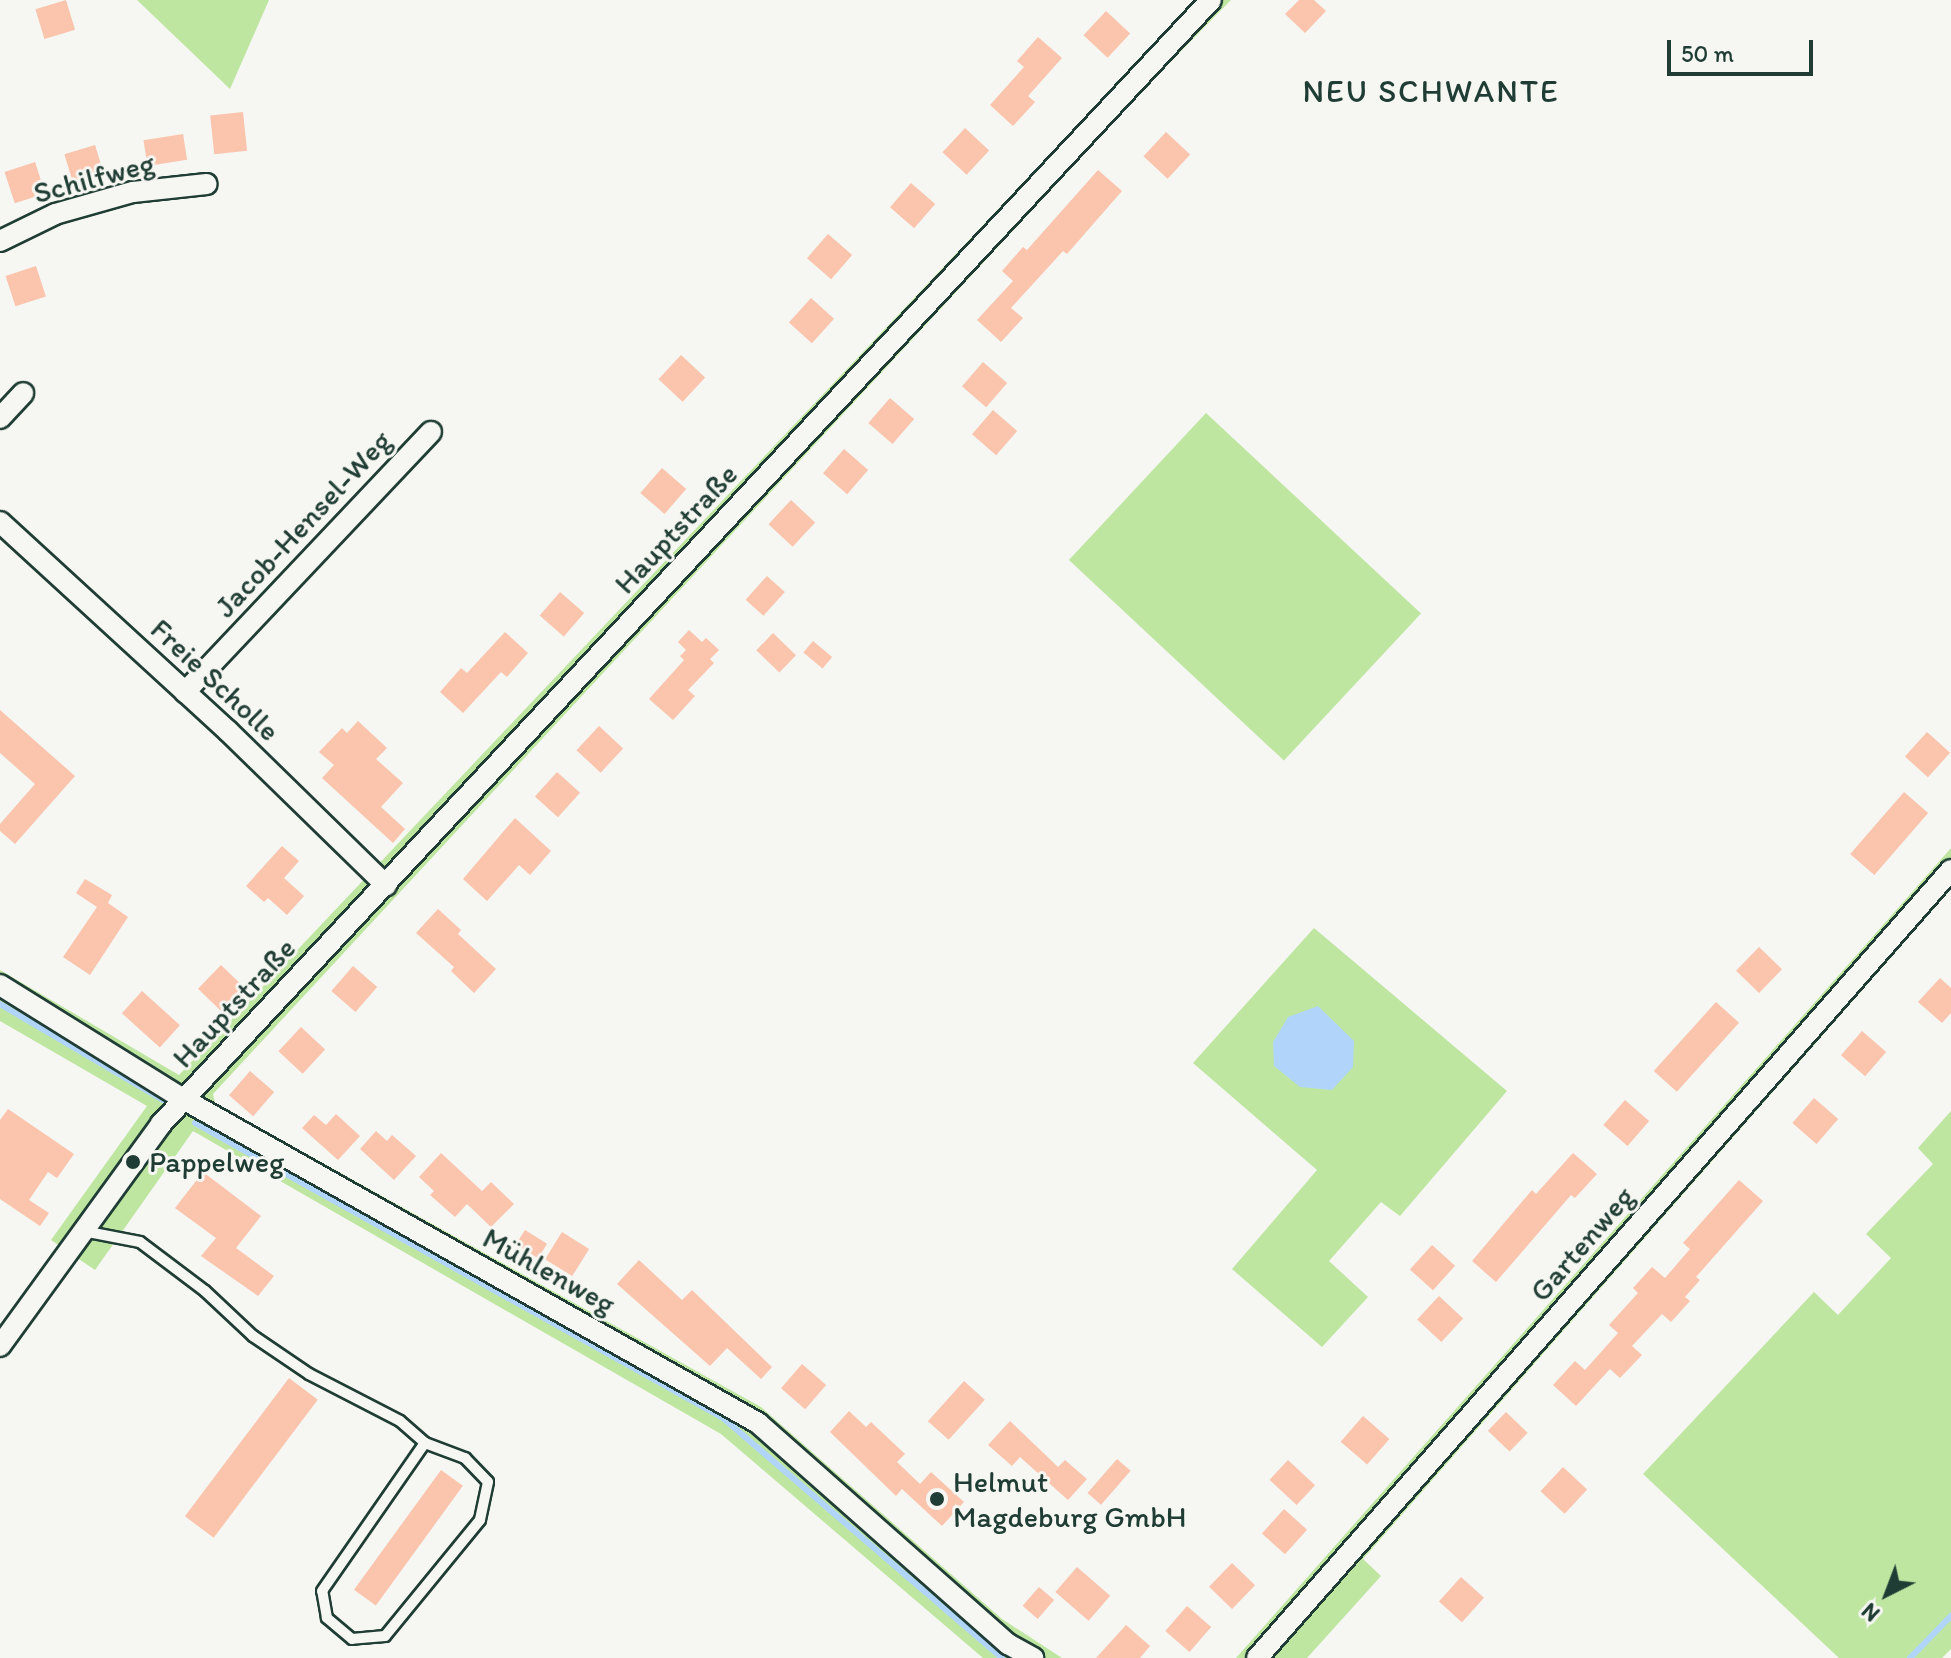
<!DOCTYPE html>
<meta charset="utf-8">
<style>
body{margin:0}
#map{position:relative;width:1951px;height:1658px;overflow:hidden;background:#f6f6f2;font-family:Itim,sans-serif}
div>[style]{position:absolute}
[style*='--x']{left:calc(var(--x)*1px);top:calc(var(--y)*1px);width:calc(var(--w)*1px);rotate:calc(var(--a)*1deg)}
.green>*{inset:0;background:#bee6a1;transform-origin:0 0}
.water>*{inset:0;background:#b1d5fa}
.stream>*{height:6px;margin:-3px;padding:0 3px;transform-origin:3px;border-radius:3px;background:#b1d5fa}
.building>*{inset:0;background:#fac4ad;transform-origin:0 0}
.roads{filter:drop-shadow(2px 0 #1f3d34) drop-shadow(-2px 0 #1f3d34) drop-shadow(0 2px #1f3d34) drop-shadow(0 -2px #1f3d34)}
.service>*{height:10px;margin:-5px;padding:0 5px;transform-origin:5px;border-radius:5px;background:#f6f6f2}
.minor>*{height:20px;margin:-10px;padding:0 10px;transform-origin:10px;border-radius:10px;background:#f6f6f2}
.dots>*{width:22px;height:22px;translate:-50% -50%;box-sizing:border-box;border:4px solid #f6f6f2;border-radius:50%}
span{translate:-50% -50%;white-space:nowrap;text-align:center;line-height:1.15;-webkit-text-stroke:6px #f6f6f2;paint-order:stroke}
.street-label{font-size:30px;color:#1f3d34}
.poi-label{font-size:30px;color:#1f3d34}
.left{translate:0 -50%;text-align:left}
.neighbourhood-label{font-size:32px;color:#1f3d34;letter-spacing:2px}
.north{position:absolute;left:1847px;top:1554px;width:80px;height:80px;-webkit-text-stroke:6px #f6f6f2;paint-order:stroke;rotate:222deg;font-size:22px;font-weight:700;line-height:32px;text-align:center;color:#1f3d34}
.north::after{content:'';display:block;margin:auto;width:28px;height:36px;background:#1f3d34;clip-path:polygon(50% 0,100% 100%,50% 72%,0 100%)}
.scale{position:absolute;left:1667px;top:40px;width:146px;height:36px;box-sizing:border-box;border:4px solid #1f3d34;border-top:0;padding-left:10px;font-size:24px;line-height:28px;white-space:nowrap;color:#1f3d34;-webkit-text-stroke:6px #f6f6f2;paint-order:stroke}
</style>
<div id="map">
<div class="green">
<i style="clip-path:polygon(137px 0,269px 0,230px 89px)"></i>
<i style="clip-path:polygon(1196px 0,1231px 0,1148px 85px,213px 1094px,215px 1103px,761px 1407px,1002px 1619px,1062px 1658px,983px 1658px,721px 1434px,193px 1131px,95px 1270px,51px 1240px,147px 1106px,0 1021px,0 970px,179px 1075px)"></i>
<i style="left:1206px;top:413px;width:294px;height:201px;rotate:43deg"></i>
<i style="clip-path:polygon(1951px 848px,1951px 889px,1363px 1559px,1381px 1576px,1307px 1658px,1236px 1658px)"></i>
<i style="clip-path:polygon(1314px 928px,1507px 1091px,1400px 1216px,1381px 1202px,1329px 1261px,1368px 1297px,1322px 1347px,1232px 1269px,1317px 1170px,1193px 1063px)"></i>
<i style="clip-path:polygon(1951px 1111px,1951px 1649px,1942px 1658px,1839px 1658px,1643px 1474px,1814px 1292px,1838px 1315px,1891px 1258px,1866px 1234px,1933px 1164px,1918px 1148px)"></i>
</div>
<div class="water">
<i style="clip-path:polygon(1318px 1006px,1354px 1041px,1353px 1067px,1332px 1090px,1300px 1087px,1274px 1066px,1273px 1042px,1288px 1017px)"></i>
</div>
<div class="stream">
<i style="--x:0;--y:1004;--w:189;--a:30.5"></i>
<i style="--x:195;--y:1123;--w:605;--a:29.19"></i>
<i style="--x:723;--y:1418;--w:368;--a:40.7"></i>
<i style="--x:1910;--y:1658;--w:59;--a:-45.7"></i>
</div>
<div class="building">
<i style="left:66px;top:0;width:31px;height:32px;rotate:73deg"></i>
<i style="clip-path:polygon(1299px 0,1314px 0,1326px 11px,1305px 33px,1285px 14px)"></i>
<i style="left:1106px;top:11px;width:33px;height:33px;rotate:43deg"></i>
<i style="clip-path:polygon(1038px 37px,1062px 58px,1028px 96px,1035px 102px,1013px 126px,990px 105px,1024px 67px,1017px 61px)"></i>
<i style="left:243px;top:112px;width:39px;height:33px;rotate:84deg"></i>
<i style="left:965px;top:128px;width:33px;height:33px;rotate:43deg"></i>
<i style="left:1166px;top:132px;width:33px;height:33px;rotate:43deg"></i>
<i style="left:183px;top:134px;width:26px;height:40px;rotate:81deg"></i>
<i style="left:95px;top:145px;width:31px;height:32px;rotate:73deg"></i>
<i style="left:35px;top:162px;width:33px;height:32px;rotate:72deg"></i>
<i style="clip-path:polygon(1098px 170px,1122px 191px,1067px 254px,1063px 251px,1011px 308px,1023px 318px,1001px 342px,977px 320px,1013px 281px,1002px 271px,1023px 247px,1027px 250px)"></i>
<i style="left:911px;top:183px;width:32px;height:32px;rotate:41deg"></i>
<i style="left:828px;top:234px;width:32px;height:32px;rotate:41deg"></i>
<i style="left:36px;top:266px;width:32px;height:32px;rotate:72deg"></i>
<i style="left:811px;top:298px;width:31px;height:33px;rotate:42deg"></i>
<i style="left:681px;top:355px;width:33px;height:33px;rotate:43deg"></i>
<i style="left:983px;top:362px;width:32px;height:32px;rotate:41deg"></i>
<i style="left:890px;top:398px;width:32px;height:33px;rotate:41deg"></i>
<i style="left:993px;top:410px;width:32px;height:32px;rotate:41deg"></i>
<i style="left:844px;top:449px;width:32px;height:32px;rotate:41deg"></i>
<i style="left:662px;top:468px;width:32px;height:33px;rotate:41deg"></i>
<i style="left:791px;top:500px;width:33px;height:33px;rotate:43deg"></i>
<i style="left:767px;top:576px;width:24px;height:32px;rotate:42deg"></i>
<i style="left:560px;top:592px;width:32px;height:31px;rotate:41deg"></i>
<i style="clip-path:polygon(689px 630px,702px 642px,706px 638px,719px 650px,710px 659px,714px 663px,688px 690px,695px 696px,673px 720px,649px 699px,684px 660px,680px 656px,686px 650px,678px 642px)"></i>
<i style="clip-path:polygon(505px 632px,528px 653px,507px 677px,501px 672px,463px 713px,440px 692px,461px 668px,467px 673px)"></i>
<i style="left:773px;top:633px;width:32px;height:24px;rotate:44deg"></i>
<i style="left:813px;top:641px;width:25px;height:15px;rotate:40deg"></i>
<i style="clip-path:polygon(0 710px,75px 776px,15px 844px,0 831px,0 824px,35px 784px,0 753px)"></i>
<i style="clip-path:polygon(358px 721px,387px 748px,376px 759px,403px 783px,381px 807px,405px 829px,393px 843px,322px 778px,334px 765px,319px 752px,342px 728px,347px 733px)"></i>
<i style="left:599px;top:726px;width:33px;height:33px;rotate:43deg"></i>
<i style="left:1927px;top:732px;width:31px;height:33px;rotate:42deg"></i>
<i style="left:557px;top:772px;width:31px;height:33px;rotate:42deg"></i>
<i style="left:1904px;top:792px;width:32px;height:82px;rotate:41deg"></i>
<i style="clip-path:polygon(515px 818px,551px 851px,530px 875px,519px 865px,487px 901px,463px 879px)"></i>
<i style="clip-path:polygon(282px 846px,299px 861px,284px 878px,304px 896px,287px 915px,268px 898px,264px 902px,246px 886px)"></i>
<i style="clip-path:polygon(85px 879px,112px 895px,108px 903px,128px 917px,90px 975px,63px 957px,97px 907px,76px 893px)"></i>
<i style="clip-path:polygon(438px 909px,461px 930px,458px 934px,496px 969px,474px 993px,451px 971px,454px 967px,416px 933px)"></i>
<i style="left:1759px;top:947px;width:32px;height:33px;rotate:44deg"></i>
<i style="left:221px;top:965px;width:32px;height:33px;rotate:44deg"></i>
<i style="left:353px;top:966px;width:32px;height:33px;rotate:41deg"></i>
<i style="clip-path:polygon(1940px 978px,1951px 988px,1951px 1013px,1942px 1023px,1918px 1002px)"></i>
<i style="left:142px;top:991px;width:51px;height:30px;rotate:42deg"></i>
<i style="left:1716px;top:1002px;width:31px;height:93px;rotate:42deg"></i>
<i style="left:301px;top:1027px;width:33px;height:33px;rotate:43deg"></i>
<i style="left:1862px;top:1031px;width:32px;height:32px;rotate:41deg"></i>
<i style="left:250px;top:1071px;width:32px;height:32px;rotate:41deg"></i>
<i style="left:1814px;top:1098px;width:32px;height:33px;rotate:41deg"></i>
<i style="left:1625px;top:1100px;width:32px;height:33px;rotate:41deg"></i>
<i style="clip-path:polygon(8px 1109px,74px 1154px,57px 1178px,48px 1172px,29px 1200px,49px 1213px,40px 1226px,0 1199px,0 1120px)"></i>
<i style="clip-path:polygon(336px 1114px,360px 1136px,338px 1160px,302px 1128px,314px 1115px,326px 1125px)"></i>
<i style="clip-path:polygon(376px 1131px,387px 1141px,392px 1135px,416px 1156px,394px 1180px,360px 1149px)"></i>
<i style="clip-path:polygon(441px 1153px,482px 1191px,491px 1182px,514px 1204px,491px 1227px,467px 1204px,455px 1217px,430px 1195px,434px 1191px,419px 1177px)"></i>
<i style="clip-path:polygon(1573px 1153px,1597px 1174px,1575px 1198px,1571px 1195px,1496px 1282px,1472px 1261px,1532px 1190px,1536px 1194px)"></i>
<i style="clip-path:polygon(203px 1172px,261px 1216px,236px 1248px,274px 1276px,258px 1296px,201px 1256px,216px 1238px,175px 1208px)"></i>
<i style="clip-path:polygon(1739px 1180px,1763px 1201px,1696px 1277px,1700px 1280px,1685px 1297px,1690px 1301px,1671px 1322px,1662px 1314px,1632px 1346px,1642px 1355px,1620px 1378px,1610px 1369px,1576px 1406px,1553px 1385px,1575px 1361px,1585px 1370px,1618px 1333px,1609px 1325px,1638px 1293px,1633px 1288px,1652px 1267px,1665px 1278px,1690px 1249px,1683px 1243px)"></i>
<i style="left:525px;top:1230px;width:26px;height:17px;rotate:32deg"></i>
<i style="left:562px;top:1232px;width:32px;height:32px;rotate:32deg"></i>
<i style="left:1432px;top:1245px;width:31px;height:33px;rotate:42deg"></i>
<i style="clip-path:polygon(639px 1260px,682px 1300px,692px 1290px,772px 1367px,761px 1379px,727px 1348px,710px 1366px,617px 1284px)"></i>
<i style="left:1439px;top:1296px;width:33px;height:32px;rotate:43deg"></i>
<i style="left:802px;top:1364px;width:32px;height:32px;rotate:41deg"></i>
<i style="left:289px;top:1378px;width:36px;height:173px;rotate:37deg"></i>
<i style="left:964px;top:1381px;width:28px;height:54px;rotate:42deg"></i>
<i style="clip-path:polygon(849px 1411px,866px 1427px,871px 1422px,905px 1454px,897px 1462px,920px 1484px,931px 1472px,964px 1502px,942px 1526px,902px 1489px,896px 1496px,830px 1432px)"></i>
<i style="left:1506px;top:1412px;width:30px;height:26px;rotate:44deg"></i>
<i style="left:1363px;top:1416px;width:35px;height:34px;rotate:41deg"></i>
<i style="clip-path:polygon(1010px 1421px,1058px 1467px,1065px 1460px,1087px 1479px,1068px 1500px,1020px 1457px,1012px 1466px,988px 1445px)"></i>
<i style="left:1117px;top:1459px;width:18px;height:45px;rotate:41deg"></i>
<i style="left:1288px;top:1460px;width:37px;height:27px;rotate:43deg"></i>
<i style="left:1563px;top:1467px;width:33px;height:33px;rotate:43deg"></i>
<i style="left:441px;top:1470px;width:27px;height:148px;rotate:36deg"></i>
<i style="left:1284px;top:1509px;width:31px;height:33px;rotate:42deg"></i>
<i style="left:1232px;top:1563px;width:32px;height:33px;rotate:44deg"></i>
<i style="left:1077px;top:1567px;width:44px;height:33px;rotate:41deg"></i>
<i style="left:1461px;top:1577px;width:31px;height:33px;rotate:42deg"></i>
<i style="left:1039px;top:1587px;width:20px;height:25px;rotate:41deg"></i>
<i style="left:1187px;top:1606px;width:32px;height:33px;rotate:41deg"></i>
<i style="clip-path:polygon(1126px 1625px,1150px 1646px,1140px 1658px,1096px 1658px)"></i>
</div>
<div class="roads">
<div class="service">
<i style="--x:83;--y:1231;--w:58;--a:10.9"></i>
<i style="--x:140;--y:1242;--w:81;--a:37"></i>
<i style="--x:205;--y:1291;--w:66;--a:43.2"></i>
<i style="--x:253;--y:1336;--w:68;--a:34.2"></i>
<i style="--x:309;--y:1374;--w:102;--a:27.3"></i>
<i style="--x:400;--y:1421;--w:33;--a:41"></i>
<i style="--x:425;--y:1443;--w:43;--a:20.6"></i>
<i style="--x:465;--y:1458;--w:33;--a:46"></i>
<i style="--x:488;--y:1482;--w:39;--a:102"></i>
<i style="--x:480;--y:1520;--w:150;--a:129.3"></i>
<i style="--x:385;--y:1636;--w:33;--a:175"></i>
<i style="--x:352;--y:1639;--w:33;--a:-140"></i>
<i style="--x:327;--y:1618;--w:27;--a:-100"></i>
<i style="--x:322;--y:1591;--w:180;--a:-55.2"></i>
</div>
<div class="minor">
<i style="--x:0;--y:241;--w:61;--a:-26.1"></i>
<i style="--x:55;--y:214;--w:81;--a:-15.8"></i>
<i style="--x:133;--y:192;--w:74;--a:-6.2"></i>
<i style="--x:0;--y:418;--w:34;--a:-47"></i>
<i style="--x:0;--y:522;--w:309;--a:42.5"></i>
<i style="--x:228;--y:731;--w:221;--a:44.3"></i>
<i style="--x:185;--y:692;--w:358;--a:-46.6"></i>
<i style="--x:0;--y:985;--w:218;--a:31.9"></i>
<i style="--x:185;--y:1100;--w:658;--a:29.41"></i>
<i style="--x:758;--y:1423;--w:334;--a:41.5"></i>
<i style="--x:1008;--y:1644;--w:29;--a:29"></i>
<i style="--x:0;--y:1346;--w:274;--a:-54"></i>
<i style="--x:161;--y:1124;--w:1538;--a:-46.95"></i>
<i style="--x:1257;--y:1658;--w:1050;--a:-48.63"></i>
</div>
</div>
<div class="dots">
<i style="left:133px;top:1162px;background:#1f3d34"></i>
<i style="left:937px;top:1499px;background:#1f3d34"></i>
</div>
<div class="street-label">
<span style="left:94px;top:178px;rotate:-15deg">Schilfweg</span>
<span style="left:303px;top:524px;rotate:-47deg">Jacob-Hensel-Weg</span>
<span style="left:676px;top:529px;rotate:-47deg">Hauptstraße</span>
<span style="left:215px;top:680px;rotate:43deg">Freie Scholle</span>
<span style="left:234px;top:1003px;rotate:-47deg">Hauptstraße</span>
<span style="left:1582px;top:1244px;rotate:-49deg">Gartenweg</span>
<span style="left:549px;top:1271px;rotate:29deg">Mühlenweg</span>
</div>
<div class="poi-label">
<span class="left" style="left:149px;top:1162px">Pappelweg</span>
<span class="left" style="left:953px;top:1499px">Helmut<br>Magdeburg GmbH</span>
</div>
<div class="neighbourhood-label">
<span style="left:1431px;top:91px">NEU SCHWANTE</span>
</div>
<div class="north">N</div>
<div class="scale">50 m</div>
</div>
